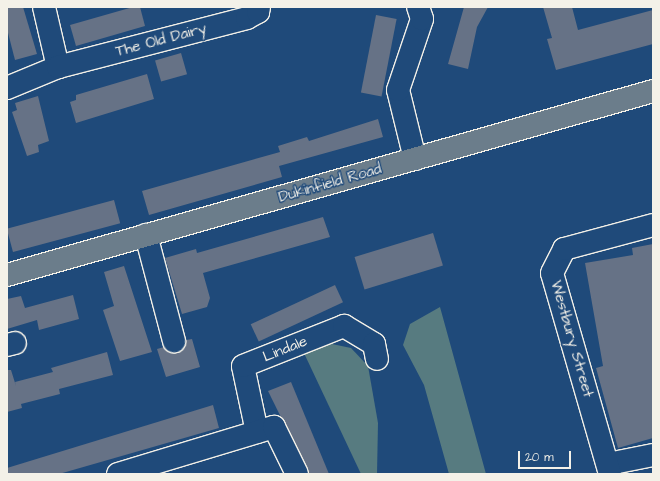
<!DOCTYPE html>
<style>
body{margin:0}
#map{position:relative;width:660px;height:481px;overflow:hidden;background:#1f4a7a;font-family:"Architects Daughter",sans-serif}
div>[style]{position:absolute}
[style*='--x']{left:calc(var(--x)*1px);top:calc(var(--y)*1px);width:calc(var(--w)*1px);rotate:calc(var(--a)*1deg)}
.green>*{inset:0;background:#577b80}
.building>*{inset:0;background:#667286;transform-origin:0 0}
.roads{filter:drop-shadow(1px 0 #f4f1e8) drop-shadow(-1px 0 #f4f1e8) drop-shadow(0 1px #f4f1e8) drop-shadow(0 -1px #f4f1e8)}
.minor>*{height:22px;margin:-11px;padding:0 11px;transform-origin:11px;border-radius:11px;background:#1f4a7a}
.major>*{height:22px;margin:-11px;padding:0 11px;transform-origin:11px;border-radius:11px;background:#6b7d8b}
span{translate:-50% -50%;white-space:nowrap;text-align:center;line-height:1.15;-webkit-text-stroke:3px #1f4a7a;paint-order:stroke}
.street-label{font-size:15px;color:#f4f1e8}
.frame{position:absolute;inset:0;border:8px solid #f4f1e8;pointer-events:none}
.scale{position:absolute;left:518px;top:451px;width:53px;height:18px;box-sizing:border-box;border:2px solid #f4f1e8;border-top:0;padding-left:5px;font-size:12px;line-height:14px;white-space:nowrap;color:#f4f1e8;-webkit-text-stroke:3px #1f4a7a;paint-order:stroke}
</style>
<div id="map">
<div class="green">
<i style="clip-path:polygon(440px 307px,486px 474px,449px 474px,424px 385px,403px 345px,410px 324px)"></i>
<i style="clip-path:polygon(332px 344px,351px 348px,368px 366px,378px 423px,377px 474px,361px 474px,303px 351px)"></i>
</div>
<div class="building">
<i style="clip-path:polygon(7px 7px,23px 7px,37px 54px,15px 60px,7px 29px)"></i>
<i style="clip-path:polygon(133px 7px,140px 7px,145px 26px,76px 46px,70px 25px)"></i>
<i style="clip-path:polygon(464px 7px,488px 7px,477px 27px,468px 69px,448px 64px)"></i>
<i style="clip-path:polygon(543px 7px,572px 7px,578px 30px,653px 10px,653px 44px,556px 70px,547px 39px,552px 38px)"></i>
<i style="left:376px;top:15px;width:21px;height:79px;rotate:11deg"></i>
<i style="left:181px;top:53px;width:22px;height:27px;rotate:74deg"></i>
<i style="clip-path:polygon(147px 74px,154px 99px,76px 123px,70px 102px,76px 100px,76px 95px)"></i>
<i style="clip-path:polygon(38px 96px,49px 141px,38px 145px,39px 152px,27px 156px,12px 112px,17px 110px,15px 103px)"></i>
<i style="clip-path:polygon(378px 119px,383px 137px,279px 166px,282px 177px,149px 215px,142px 191px,280px 152px,278px 146px,307px 137px,309px 141px)"></i>
<i style="left:114px;top:200px;width:24px;height:111px;rotate:75deg"></i>
<i style="clip-path:polygon(323px 217px,330px 237px,203px 273px,210px 298px,207px 307px,182px 314px,165px 258px,196px 249px,197px 253px)"></i>
<i style="left:433px;top:233px;width:34px;height:82px;rotate:73deg"></i>
<i style="clip-path:polygon(653px 244px,653px 438px,618px 448px,596px 368px,603px 366px,585px 263px,633px 255px,632px 248px)"></i>
<i style="clip-path:polygon(124px 266px,152px 352px,120px 361px,103px 310px,114px 306px,104px 272px)"></i>
<i style="left:335px;top:285px;width:19px;height:93px;rotate:65deg"></i>
<i style="clip-path:polygon(73px 295px,79px 319px,39px 330px,37px 320px,7px 329px,7px 299px,21px 296px,25px 308px)"></i>
<i style="clip-path:polygon(192px 339px,200px 367px,166px 377px,157px 349px,164px 347px,178px 353px,186px 340px)"></i>
<i style="clip-path:polygon(107px 352px,113px 375px,59px 389px,60px 394px,21px 404px,22px 408px,7px 412px,7px 370px,11px 370px,16px 386px,15px 382px,53px 372px,51px 368px)"></i>
<i style="clip-path:polygon(291px 382px,329px 474px,309px 474px,268px 391px)"></i>
<i style="clip-path:polygon(213px 405px,219px 428px,59px 474px,7px 474px,7px 468px)"></i>
</div>
<div class="roads">
<div class="minor">
<i style="--x:44;--y:7;--w:62;--a:76.9"></i>
<i style="--x:7;--y:88;--w:55;--a:-22.4"></i>
<i style="--x:58;--y:67;--w:195;--a:-14.5"></i>
<i style="--x:247;--y:18;--w:13;--a:-29"></i>
<i style="--x:258;--y:12;--w:5;--a:-79"></i>
<i style="--x:415;--y:159;--w:71;--a:-103.8"></i>
<i style="--x:398;--y:90;--w:75;--a:-71.3"></i>
<i style="--x:422;--y:19;--w:13;--a:-108"></i>
<i style="--x:146;--y:235;--w:110;--a:75.2"></i>
<i style="--x:7;--y:345;--w:8;--a:-14"></i>
<i style="--x:257;--y:432;--w:67;--a:-102"></i>
<i style="--x:243;--y:366;--w:109;--a:-21.6"></i>
<i style="--x:344;--y:326;--w:35;--a:31"></i>
<i style="--x:374;--y:344;--w:15;--a:79"></i>
<i style="--x:608;--y:464;--w:46;--a:-11.3"></i>
<i style="--x:118;--y:474;--w:163;--a:-16.8"></i>
<i style="--x:274;--y:427;--w:52;--a:63.9"></i>
<i style="--x:610;--y:474;--w:209;--a:-106.1"></i>
<i style="--x:552;--y:273;--w:27;--a:-63"></i>
<i style="--x:564;--y:249;--w:92;--a:-15.1"></i>
</div>
<div class="major">
<i style="--x:7;--y:275;--w:672;--a:-15.9"></i>
</div>
</div>
<div class="street-label">
<span style="left:161px;top:40px;rotate:-15deg">The Old Dairy</span>
<span style="left:330px;top:183px;rotate:-16deg">Dukinfield Road</span>
<span style="left:572px;top:339px;rotate:74deg">Westbury Street</span>
<span style="left:285px;top:349px;rotate:-22deg">Lindale</span>
</div>
<div class="frame"></div>
<div class="scale">20 m</div>
</div>
